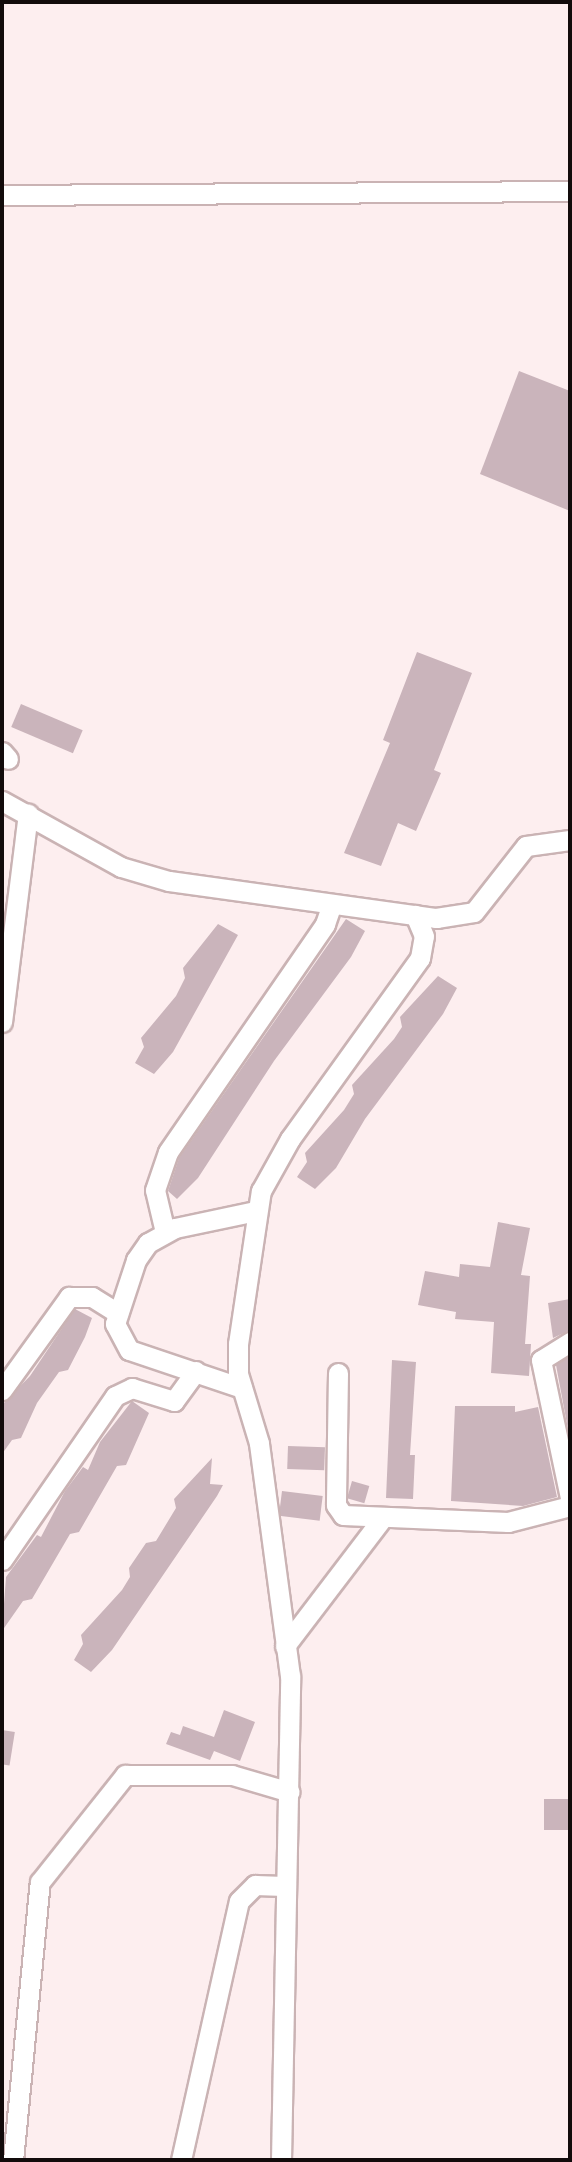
<!DOCTYPE html>
<style>
body{margin:0}
#map{position:relative;width:572px;height:2162px;overflow:hidden;background:#fdeeef;font-family:"Fira Sans Condensed",sans-serif}
div>[style]{position:absolute}
[style*='--x']{left:calc(var(--x)*1px);top:calc(var(--y)*1px);width:calc(var(--w)*1px);rotate:calc(var(--a)*1deg)}
.building>*{inset:0;background:#cab4bb;transform-origin:0 0}
.roads{filter:drop-shadow(2px 0 #cab3b4) drop-shadow(-2px 0 #cab3b4) drop-shadow(0 2px #cab3b4) drop-shadow(0 -2px #cab3b4)}
.minor>*{height:19px;margin:-9.5px;padding:0 9.5px;transform-origin:9.5px;border-radius:9.5px;background:#fff}
span{translate:-50% -50%;white-space:nowrap;text-align:center;line-height:1.15;-webkit-text-stroke:5px #fff;paint-order:stroke}
.frame{position:absolute;inset:0;border:4px solid #120b0b;pointer-events:none}
</style>
<div id="map">
<div class="building">
<i style="clip-path:polygon(519px 371px,570px 391px,570px 511px,480px 474px)"></i>
<i style="clip-path:polygon(417px 652px,472px 673px,434px 770px,441px 773px,416px 831px,398px 823px,381px 866px,344px 853px,390px 743px,383px 740px)"></i>
<i style="left:21px;top:704px;width:67px;height:25px;rotate:23deg"></i>
<i style="clip-path:polygon(346px 919px,365px 931px,351px 957px,274px 1061px,198px 1178px,177px 1199px,168px 1191px,179px 1158px)"></i>
<i style="clip-path:polygon(218px 924px,238px 935px,173px 1052px,154px 1074px,135px 1063px,144px 1047px,141px 1038px,176px 996px,185px 978px,183px 968px)"></i>
<i style="clip-path:polygon(438px 976px,457px 988px,443px 1014px,365px 1119px,336px 1168px,315px 1189px,297px 1177px,307px 1162px,305px 1153px,344px 1110px,354px 1094px,352px 1085px,394px 1039px,402px 1027px,400px 1017px)"></i>
<i style="clip-path:polygon(498px 1222px,530px 1228px,521px 1275px,530px 1276px,525px 1344px,531px 1344px,529px 1376px,491px 1373px,494px 1322px,455px 1319px,456px 1312px,418px 1305px,425px 1271px,459px 1277px,460px 1264px,490px 1267px)"></i>
<i style="clip-path:polygon(570px 1299px,570px 1330px,553px 1338px,548px 1303px)"></i>
<i style="clip-path:polygon(75px 1309px,92px 1318px,85px 1337px,68px 1370px,59px 1372px,37px 1403px,21px 1438px,12px 1440px,2px 1454px,2px 1405px,30px 1376px)"></i>
<i style="clip-path:polygon(570px 1356px,570px 1440px,556px 1365px)"></i>
<i style="clip-path:polygon(392px 1360px,416px 1362px,410px 1455px,415px 1455px,413px 1499px,386px 1498px)"></i>
<i style="clip-path:polygon(132px 1401px,149px 1413px,126px 1465px,117px 1466px,79px 1532px,70px 1534px,32px 1599px,23px 1601px,2px 1631px,6px 1577px,37px 1535px,41px 1537px,65px 1491px,83px 1467px,88px 1470px,100px 1442px)"></i>
<i style="clip-path:polygon(455px 1406px,515px 1406px,515px 1412px,538px 1407px,557px 1497px,523px 1506px,451px 1501px)"></i>
<i style="left:288px;top:1446px;width:37px;height:23px;rotate:2deg"></i>
<i style="clip-path:polygon(212px 1458px,210px 1484px,223px 1485px,217px 1496px,112px 1650px,91px 1672px,74px 1660px,83px 1644px,81px 1635px,122px 1590px,130px 1577px,129px 1568px,146px 1543px,156px 1541px,176px 1508px,174px 1499px)"></i>
<i style="left:352px;top:1481px;width:18px;height:18px;rotate:16deg"></i>
<i style="left:282px;top:1491px;width:41px;height:25px;rotate:7deg"></i>
<i style="clip-path:polygon(224px 1710px,255px 1722px,240px 1761px,214px 1751px,210px 1760px,166px 1744px,171px 1732px,180px 1735px,183px 1726px,214px 1737px)"></i>
<i style="left:2px;top:1730px;width:13px;height:34px;rotate:9deg"></i>
<i style="left:544px;top:1799px;width:26px;height:31px"></i>
</div>
<div class="roads">
<div class="minor">
<i style="--x:2;--y:195;--w:568;--a:-0.4"></i>
<i style="--x:2;--y:752;--w:9;--a:49"></i>
<i style="--x:2;--y:801;--w:136;--a:29"></i>
<i style="--x:121;--y:867;--w:50;--a:16.3"></i>
<i style="--x:169;--y:881;--w:270;--a:7.9"></i>
<i style="--x:436;--y:918;--w:38;--a:-9"></i>
<i style="--x:474;--y:912;--w:84;--a:-51.8"></i>
<i style="--x:526;--y:846;--w:44;--a:-7.8"></i>
<i style="--x:2;--y:1022;--w:210;--a:-82.9"></i>
<i style="--x:165;--y:1232;--w:43;--a:-103.4"></i>
<i style="--x:155;--y:1190;--w:40;--a:-71.1"></i>
<i style="--x:168;--y:1152;--w:277;--a:-55.4"></i>
<i style="--x:325;--y:924;--w:21;--a:-71"></i>
<i style="--x:570;--y:1342;--w:34;--a:148"></i>
<i style="--x:541;--y:1360;--w:141;--a:78.1"></i>
<i style="--x:338;--y:1373;--w:132;--a:90.9"></i>
<i style="--x:336;--y:1505;--w:12;--a:55"></i>
<i style="--x:343;--y:1515;--w:165;--a:2.4"></i>
<i style="--x:508;--y:1522;--w:64;--a:-14.5"></i>
<i style="--x:242;--y:1388;--w:119;--a:-161.4"></i>
<i style="--x:129;--y:1350;--w:30;--a:-118"></i>
<i style="--x:115;--y:1324;--w:67;--a:-71.8"></i>
<i style="--x:136;--y:1260;--w:21;--a:-55"></i>
<i style="--x:148;--y:1243;--w:31;--a:-29"></i>
<i style="--x:175;--y:1228;--w:83;--a:-11.9"></i>
<i style="--x:2;--y:1390;--w:115;--a:-54.2"></i>
<i style="--x:69;--y:1297;--w:23;--a:0"></i>
<i style="--x:92;--y:1297;--w:31;--a:32"></i>
<i style="--x:2;--y:1560;--w:199;--a:-55.4"></i>
<i style="--x:115;--y:1396;--w:19;--a:-25"></i>
<i style="--x:132;--y:1388;--w:44;--a:17.2"></i>
<i style="--x:174;--y:1401;--w:37;--a:-54"></i>
<i style="--x:285;--y:1646;--w:158;--a:-52.7"></i>
<i style="--x:13;--y:2160;--w:279;--a:-84.5"></i>
<i style="--x:40;--y:1882;--w:137;--a:-51.5"></i>
<i style="--x:125;--y:1775;--w:107;--a:0"></i>
<i style="--x:232;--y:1775;--w:60;--a:16.3"></i>
<i style="--x:181;--y:2160;--w:265;--a:-77.4"></i>
<i style="--x:239;--y:1901;--w:23;--a:-45"></i>
<i style="--x:255;--y:1885;--w:29;--a:2"></i>
<i style="--x:281;--y:2160;--w:484;--a:-88.9"></i>
<i style="--x:290;--y:1676;--w:235;--a:-97.6"></i>
<i style="--x:259;--y:1443;--w:72;--a:-106.9"></i>
<i style="--x:238;--y:1374;--w:30;--a:-90"></i>
<i style="--x:238;--y:1344;--w:155;--a:-81.5"></i>
<i style="--x:261;--y:1191;--w:60;--a:-60.9"></i>
<i style="--x:290;--y:1139;--w:223;--a:-54.3"></i>
<i style="--x:420;--y:958;--w:22;--a:-80"></i>
<i style="--x:424;--y:936;--w:23;--a:-113"></i>
</div>
</div>
<div class="frame"></div>
</div>
